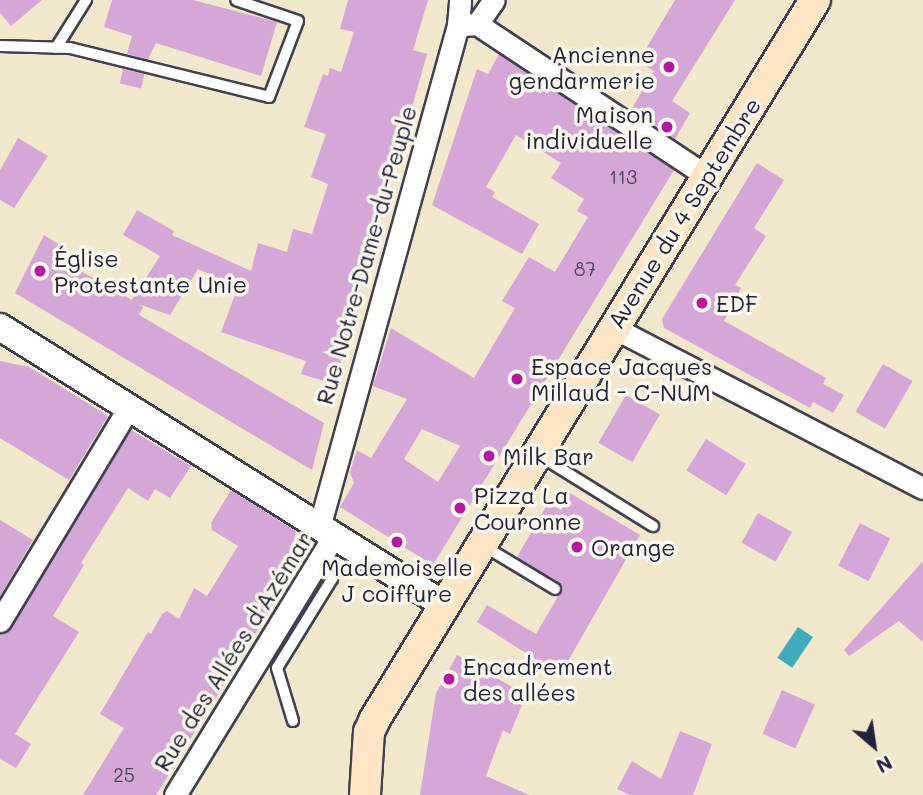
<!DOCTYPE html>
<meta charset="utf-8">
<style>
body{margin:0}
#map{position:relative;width:923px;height:795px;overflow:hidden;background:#f0e7cc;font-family:Mali,sans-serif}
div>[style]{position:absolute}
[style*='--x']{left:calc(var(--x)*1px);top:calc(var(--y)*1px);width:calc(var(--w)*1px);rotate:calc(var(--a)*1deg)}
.water>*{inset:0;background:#3facbd;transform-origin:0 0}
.building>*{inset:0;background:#d5a7d6;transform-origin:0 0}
.roads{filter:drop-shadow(2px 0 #414051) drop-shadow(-2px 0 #414051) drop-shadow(0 2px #414051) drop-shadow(0 -2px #414051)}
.service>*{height:10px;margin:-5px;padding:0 5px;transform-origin:5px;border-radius:5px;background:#fff}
.minor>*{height:21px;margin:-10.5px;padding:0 10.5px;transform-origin:10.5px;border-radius:10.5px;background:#fff}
.tertiary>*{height:26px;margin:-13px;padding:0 13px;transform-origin:13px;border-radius:13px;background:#fff}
.secondary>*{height:30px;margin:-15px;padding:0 15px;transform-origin:15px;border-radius:15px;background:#fde5c5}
.dots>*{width:19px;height:19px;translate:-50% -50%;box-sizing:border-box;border:4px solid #fbf7ec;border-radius:50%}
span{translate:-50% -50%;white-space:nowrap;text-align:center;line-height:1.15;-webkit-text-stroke:7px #fbf7ec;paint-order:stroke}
.number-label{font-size:19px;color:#4f4362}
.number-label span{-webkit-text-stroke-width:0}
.poi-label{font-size:23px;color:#22223b}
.right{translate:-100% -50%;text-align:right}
.left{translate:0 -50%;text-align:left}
.street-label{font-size:23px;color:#22223b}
.north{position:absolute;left:839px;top:711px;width:70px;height:70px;-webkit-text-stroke:5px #fbf7ec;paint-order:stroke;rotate:151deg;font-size:19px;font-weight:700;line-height:28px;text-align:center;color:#22223b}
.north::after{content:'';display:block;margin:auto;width:24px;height:32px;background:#22223b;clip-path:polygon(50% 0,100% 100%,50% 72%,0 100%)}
</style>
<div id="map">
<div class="water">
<i style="left:798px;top:627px;width:18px;height:37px;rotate:34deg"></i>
</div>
<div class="building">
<i style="clip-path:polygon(0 0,42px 0,11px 26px,0 13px)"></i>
<i style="clip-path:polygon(112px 0,193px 0,277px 22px,261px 76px,156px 43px,148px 59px,127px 54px,132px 36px,104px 27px)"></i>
<i style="clip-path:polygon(348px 0,428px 0,413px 50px,427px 54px,334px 384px,301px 374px,306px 361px,221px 332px,238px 287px,198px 269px,170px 315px,138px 304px,143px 307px,139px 315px,324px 423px,312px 470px,15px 293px,44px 235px,74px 254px,68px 264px,132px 300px,160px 256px,123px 235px,137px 210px,174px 231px,172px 235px,251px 271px,258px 243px,287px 252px,293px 229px,312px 234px,328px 184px,311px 177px,326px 134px,304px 127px,323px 74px,328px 76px,330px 68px,341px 72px,354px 32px,340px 29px)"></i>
<i style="clip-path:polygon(675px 0,735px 0,672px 101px,690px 113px,675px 139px,631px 110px,654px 71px,638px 62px)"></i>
<i style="clip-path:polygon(evenodd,499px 54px,674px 170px,433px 565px,340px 507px,354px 483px,350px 472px,357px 450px,371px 458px,407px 399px,373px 386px,391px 328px,474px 378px,515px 308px,502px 301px,529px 257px,555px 272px,588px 217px,577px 211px,584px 199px,551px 178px,561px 163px,516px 135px,486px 187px,495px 192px,492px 197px,539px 224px,522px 254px,432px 205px,477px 69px,488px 74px,499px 54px,422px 429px,460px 446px,438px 482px,404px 459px,422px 429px)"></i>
<i style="left:123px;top:69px;width:22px;height:15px;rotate:13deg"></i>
<i style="clip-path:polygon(18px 138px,48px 156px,14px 208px,0 200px,0 170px)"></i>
<i style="clip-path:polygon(757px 163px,784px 180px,754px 228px,766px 236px,735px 285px,741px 288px,724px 321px,826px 378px,823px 384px,844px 395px,833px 413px,813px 402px,810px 408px,664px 328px,662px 319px)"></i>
<i style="clip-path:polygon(0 361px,29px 367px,108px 416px,69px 480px,0 438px)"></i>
<i style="left:883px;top:364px;width:34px;height:55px;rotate:30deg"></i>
<i style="left:626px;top:395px;width:39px;height:55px;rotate:30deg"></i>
<i style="clip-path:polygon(131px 430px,191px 466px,170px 498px,155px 489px,148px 501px,128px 488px,81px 563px,84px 565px,53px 616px,79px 632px,15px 734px,31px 744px,16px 768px,0 759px,0 634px,11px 628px)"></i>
<i style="left:706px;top:439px;width:47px;height:37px;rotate:32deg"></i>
<i style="clip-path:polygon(231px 490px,296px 531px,280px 593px,156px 795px,83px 795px,124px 728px,100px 714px,148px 632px,151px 634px,162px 614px,167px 611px,179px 619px,194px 588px,207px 596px,238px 546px,212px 530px,211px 523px)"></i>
<i style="clip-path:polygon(570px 493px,640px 535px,560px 675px,477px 622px,487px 605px,536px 634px,563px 588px,517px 557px,548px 503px,561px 510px)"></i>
<i style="left:758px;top:513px;width:39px;height:34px;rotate:29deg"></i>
<i style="clip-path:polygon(0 520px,33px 540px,0 596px)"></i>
<i style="left:860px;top:523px;width:34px;height:48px;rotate:27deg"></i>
<i style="clip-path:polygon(923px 561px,923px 642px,899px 621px,849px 656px,844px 650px)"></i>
<i style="clip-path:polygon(457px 655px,526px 695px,510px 734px,503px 730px,486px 776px,529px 795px,420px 795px,436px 693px)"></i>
<i style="left:782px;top:690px;width:36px;height:48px;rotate:24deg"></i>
<i style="clip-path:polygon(680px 731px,712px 744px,693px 795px,630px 795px,617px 789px,632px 761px,661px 779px)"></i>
</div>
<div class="roads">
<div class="service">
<i style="--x:0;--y:46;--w:70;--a:1.6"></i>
<i style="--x:70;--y:48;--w:205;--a:13.8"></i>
<i style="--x:269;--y:97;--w:81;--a:-69.1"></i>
<i style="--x:298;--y:21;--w:65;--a:-161.3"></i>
<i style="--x:56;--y:48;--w:57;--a:-58"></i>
<i style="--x:540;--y:456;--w:133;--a:31.8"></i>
<i style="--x:484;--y:546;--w:83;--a:31.2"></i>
<i style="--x:293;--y:721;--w:55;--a:-106.8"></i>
<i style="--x:277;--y:668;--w:105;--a:-58.3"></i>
<i style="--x:332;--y:579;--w:24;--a:-118"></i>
</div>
<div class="minor">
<i style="--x:477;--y:24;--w:276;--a:33.5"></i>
<i style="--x:463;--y:25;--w:14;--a:-4"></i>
<i style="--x:477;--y:24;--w:29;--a:-55"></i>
<i style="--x:614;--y:328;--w:348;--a:27.4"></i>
<i style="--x:320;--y:524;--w:518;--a:-74.54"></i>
<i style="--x:458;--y:25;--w:25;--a:-85"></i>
<i style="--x:0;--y:621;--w:250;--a:-58.9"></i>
<i style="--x:175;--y:795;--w:306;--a:-58.5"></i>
</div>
<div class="tertiary">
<i style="--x:0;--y:327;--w:522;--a:32.02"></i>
</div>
<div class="secondary">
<i style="--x:365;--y:795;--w:63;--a:-86.4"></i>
<i style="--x:369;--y:732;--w:14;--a:-65"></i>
<i style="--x:375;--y:719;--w:843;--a:-58.53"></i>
</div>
</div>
<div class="dots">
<i style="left:669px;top:67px;background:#b5179e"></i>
<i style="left:667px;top:127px;background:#b5179e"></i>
<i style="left:40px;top:271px;background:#b5179e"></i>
<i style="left:702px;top:303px;background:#b5179e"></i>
<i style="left:517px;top:379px;background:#b5179e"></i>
<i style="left:489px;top:456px;background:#b5179e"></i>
<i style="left:460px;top:508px;background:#b5179e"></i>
<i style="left:397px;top:542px;background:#b5179e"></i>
<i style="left:577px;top:547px;background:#b5179e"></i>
<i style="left:449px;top:679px;background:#b5179e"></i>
</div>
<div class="number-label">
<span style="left:623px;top:177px">113</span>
<span style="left:585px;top:269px">87</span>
<span style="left:124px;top:775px">25</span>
</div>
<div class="poi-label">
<span class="right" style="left:655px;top:67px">Ancienne<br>gendarmerie</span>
<span class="right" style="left:653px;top:127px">Maison<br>individuelle</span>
<span class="left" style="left:54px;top:271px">Église<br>Protestante Unie</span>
<span class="left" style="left:716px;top:303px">EDF</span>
<span class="left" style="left:531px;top:379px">Espace Jacques<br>Millaud - C-NUM</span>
<span class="left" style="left:503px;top:456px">Milk Bar</span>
<span class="left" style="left:474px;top:508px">Pizza La<br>Couronne</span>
<span class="left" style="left:591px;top:547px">Orange</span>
<span style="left:397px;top:580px">Mademoiselle<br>J coiffure</span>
<span class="left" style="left:463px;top:679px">Encadrement<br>des allées</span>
</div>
<div class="street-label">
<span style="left:684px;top:213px;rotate:-58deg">Avenue du 4 Septembre</span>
<span style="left:366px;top:255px;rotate:-74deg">Rue Notre-Dame-du-Peuple</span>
<span style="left:233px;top:651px;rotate:-58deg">Rue des Allées d'Azémar</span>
</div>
<div class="north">N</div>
</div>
